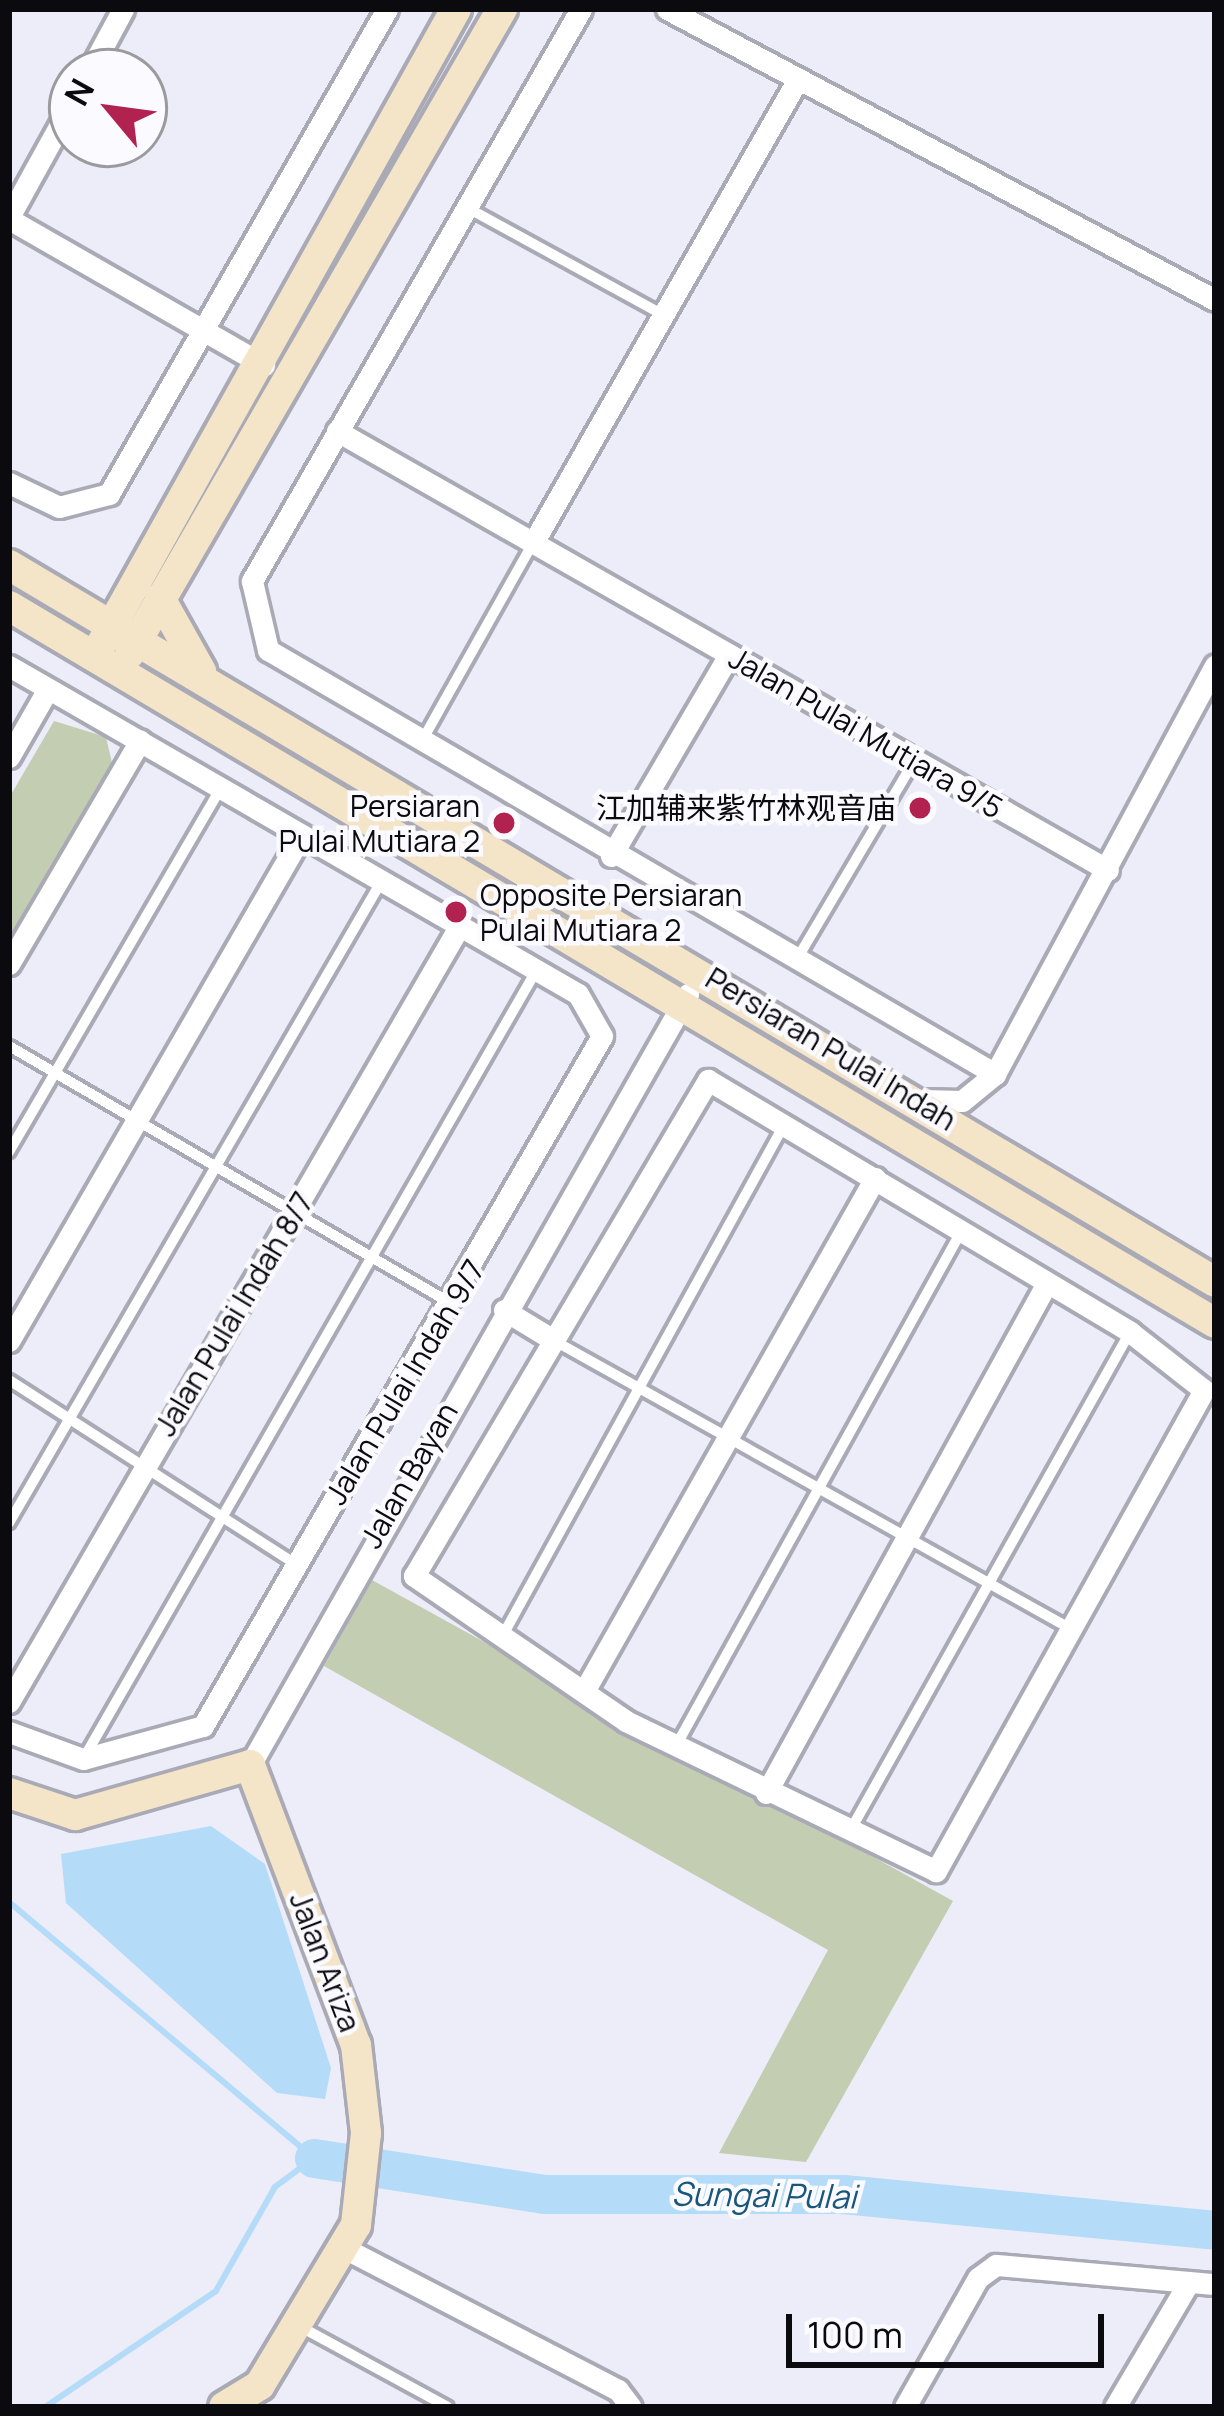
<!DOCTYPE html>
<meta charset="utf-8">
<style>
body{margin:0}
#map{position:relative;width:1224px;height:2416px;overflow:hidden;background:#ecedf8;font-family:Manrope,"Noto Sans SC",sans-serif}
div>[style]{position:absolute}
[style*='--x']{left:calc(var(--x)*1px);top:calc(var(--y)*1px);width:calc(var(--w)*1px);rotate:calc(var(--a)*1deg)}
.green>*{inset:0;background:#c2cdb2}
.water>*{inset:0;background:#b4dbf8}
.stream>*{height:6px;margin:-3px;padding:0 3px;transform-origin:3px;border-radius:3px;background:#b4dbf8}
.river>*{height:39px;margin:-19.5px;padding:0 19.5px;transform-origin:19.5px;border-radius:19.5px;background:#b4dbf8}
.roads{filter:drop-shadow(3px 0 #a9aab5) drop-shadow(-3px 0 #a9aab5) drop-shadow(0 3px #a9aab5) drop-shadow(0 -3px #a9aab5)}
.lane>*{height:10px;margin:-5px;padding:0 5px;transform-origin:5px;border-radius:5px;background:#fff}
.street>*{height:21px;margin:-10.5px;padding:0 10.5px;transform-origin:10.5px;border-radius:10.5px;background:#fff}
.secondary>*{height:30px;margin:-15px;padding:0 15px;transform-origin:15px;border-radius:15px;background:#f4e5c8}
.dots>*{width:33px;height:33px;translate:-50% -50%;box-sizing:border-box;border:6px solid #fafaff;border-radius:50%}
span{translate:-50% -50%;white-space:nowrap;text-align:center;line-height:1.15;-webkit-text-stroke:9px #fafaff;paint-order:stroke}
.street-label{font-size:30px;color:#0b0b0f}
.poi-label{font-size:30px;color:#0b0b0f}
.right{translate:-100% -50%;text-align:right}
.left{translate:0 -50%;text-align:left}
.water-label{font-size:33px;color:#18567c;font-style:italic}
.frame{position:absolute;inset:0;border:12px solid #0b0b0f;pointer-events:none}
.north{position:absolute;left:48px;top:48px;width:120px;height:120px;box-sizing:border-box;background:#fafaff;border:3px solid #9a9a9f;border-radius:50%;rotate:299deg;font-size:33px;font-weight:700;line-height:48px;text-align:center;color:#0b0b0f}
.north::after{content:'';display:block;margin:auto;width:42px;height:54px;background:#b22251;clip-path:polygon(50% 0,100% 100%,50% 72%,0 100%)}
.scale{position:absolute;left:786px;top:2314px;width:318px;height:54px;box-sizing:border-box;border:6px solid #0b0b0f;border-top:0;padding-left:15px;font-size:36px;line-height:42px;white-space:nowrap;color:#0b0b0f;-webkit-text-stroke:9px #fafaff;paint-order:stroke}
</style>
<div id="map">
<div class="green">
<i style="clip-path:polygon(54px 721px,106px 737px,112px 763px,9px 938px,9px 798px)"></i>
<i style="clip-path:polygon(372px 1580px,953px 1901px,806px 2162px,719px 2153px,828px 1950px,324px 1666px)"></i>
</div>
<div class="water">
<i style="clip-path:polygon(211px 1826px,265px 1864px,331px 2068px,325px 2099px,277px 2093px,66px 1903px,61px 1854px)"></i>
</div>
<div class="stream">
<i style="--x:9;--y:1902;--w:398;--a:40"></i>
<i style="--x:314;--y:2158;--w:49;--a:143.4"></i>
<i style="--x:275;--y:2187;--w:120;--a:119.6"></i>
<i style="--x:216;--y:2291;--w:207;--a:145.8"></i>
</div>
<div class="river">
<i style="--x:314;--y:2158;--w:233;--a:8.9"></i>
<i style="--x:544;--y:2194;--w:299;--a:0"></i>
<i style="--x:843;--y:2194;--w:374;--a:5.5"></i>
</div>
<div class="roads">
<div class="lane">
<i style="--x:466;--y:207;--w:225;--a:28.7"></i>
<i style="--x:423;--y:739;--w:225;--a:-60.7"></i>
<i style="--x:797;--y:959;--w:230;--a:-59.4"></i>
<i style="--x:9;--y:1046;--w:507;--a:30.21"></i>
<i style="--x:9;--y:1152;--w:421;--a:-59.8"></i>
<i style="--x:553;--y:1340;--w:593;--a:29.16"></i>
<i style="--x:9;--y:1380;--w:341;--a:32.7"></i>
<i style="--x:9;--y:1523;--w:741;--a:-59.87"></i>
<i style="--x:503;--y:1635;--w:585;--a:-61.15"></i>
<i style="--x:677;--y:1744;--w:588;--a:-60.99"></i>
<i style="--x:85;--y:1756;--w:905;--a:-60.12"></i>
<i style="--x:850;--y:1831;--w:572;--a:-60.7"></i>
<i style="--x:301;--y:2327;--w:167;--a:28.6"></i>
</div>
<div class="street">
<i style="--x:581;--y:9;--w:660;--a:119.91"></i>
<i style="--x:252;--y:581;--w:71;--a:76.9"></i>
<i style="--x:268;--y:650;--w:842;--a:30.25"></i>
<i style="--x:667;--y:9;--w:620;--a:27.97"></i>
<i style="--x:89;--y:72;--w:72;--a:-61.6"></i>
<i style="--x:9;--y:217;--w:130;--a:-61.1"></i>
<i style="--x:9;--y:219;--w:294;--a:29.8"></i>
<i style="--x:337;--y:431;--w:887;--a:29.66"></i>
<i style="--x:9;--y:483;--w:55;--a:25.6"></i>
<i style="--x:59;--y:507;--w:52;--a:-14.6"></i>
<i style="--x:109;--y:494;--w:559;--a:-60.18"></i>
<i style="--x:533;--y:543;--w:534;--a:-60.27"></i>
<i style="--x:9;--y:666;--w:657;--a:29.96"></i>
<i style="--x:578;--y:994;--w:48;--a:60.3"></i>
<i style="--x:602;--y:1036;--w:797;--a:120.04"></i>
<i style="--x:203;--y:1726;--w:124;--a:164.6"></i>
<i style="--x:83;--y:1759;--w:79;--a:-160"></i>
<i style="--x:9;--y:757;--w:78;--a:-60.2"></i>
<i style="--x:611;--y:856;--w:233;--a:-59.6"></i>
<i style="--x:9;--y:964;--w:259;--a:-59.6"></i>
<i style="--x:708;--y:1080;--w:492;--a:30.8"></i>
<i style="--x:1130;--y:1332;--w:94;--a:38.1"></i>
<i style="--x:1204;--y:1390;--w:551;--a:119.13"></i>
<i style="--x:936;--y:1871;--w:344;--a:-154.2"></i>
<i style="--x:626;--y:1721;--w:257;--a:-145.6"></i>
<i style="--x:414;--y:1576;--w:577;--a:-59.34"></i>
<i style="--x:922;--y:1100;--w:40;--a:1.4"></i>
<i style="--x:962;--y:1101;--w:43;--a:-39.3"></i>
<i style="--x:995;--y:1074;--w:464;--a:-61.7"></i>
<i style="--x:504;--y:1310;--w:54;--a:31.3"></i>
<i style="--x:9;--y:1341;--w:583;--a:-59.96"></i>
<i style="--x:587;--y:1686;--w:584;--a:-60.45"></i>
<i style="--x:9;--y:1702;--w:896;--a:-59.86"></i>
<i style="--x:250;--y:1765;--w:887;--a:-60.4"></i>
<i style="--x:766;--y:1793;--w:582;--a:-61.15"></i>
<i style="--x:346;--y:2249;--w:306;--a:27.4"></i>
<i style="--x:618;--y:2390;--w:21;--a:53"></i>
<i style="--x:905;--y:2407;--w:148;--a:-60.5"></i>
<i style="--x:978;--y:2278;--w:22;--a:-36"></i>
<i style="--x:996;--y:2265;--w:220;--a:5"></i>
<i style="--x:1115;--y:2407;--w:145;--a:-59.4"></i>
</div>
<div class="secondary">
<i style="--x:9;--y:565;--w:1403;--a:30.73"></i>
<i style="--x:160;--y:598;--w:84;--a:60.7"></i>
<i style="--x:9;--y:606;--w:1403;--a:30.73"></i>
<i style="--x:102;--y:643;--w:726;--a:-60.82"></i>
<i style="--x:130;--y:653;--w:744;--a:-59.99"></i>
<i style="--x:9;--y:1793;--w:70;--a:18.4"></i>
<i style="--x:75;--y:1815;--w:182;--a:-15.9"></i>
<i style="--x:250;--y:1765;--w:299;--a:69.3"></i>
<i style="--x:356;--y:2045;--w:89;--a:83.5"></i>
<i style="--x:366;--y:2133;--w:93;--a:96.2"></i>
<i style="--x:356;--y:2225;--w:187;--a:121"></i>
<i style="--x:260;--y:2385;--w:42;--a:148.6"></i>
</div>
</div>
<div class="dots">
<i style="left:920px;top:808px;background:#b22251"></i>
<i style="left:504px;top:823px;background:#b22251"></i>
<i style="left:456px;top:912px;background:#b22251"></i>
</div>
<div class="street-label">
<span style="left:866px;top:733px;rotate:30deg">Jalan Pulai Mutiara 9/5</span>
<span style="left:831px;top:1049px;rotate:31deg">Persiaran Pulai Indah</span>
<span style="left:234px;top:1314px;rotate:-59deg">Jalan Pulai Indah 8/7</span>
<span style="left:405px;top:1382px;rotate:-59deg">Jalan Pulai Indah 9/7</span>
<span style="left:409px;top:1475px;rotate:-60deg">Jalan Bayan</span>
<span style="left:325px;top:1962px;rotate:69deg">Jalan Ariza</span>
</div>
<div class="poi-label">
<span class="right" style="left:480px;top:823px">Persiaran<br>Pulai Mutiara 2</span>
<span class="right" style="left:896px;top:808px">江加辅来紫竹林观音庙</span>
<span class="left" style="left:480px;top:912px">Opposite Persiaran<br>Pulai Mutiara 2</span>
</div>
<div class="water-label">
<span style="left:764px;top:2195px;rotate:1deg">Sungai Pulai</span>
</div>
<div class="frame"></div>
<div class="north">N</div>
<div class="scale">100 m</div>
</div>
